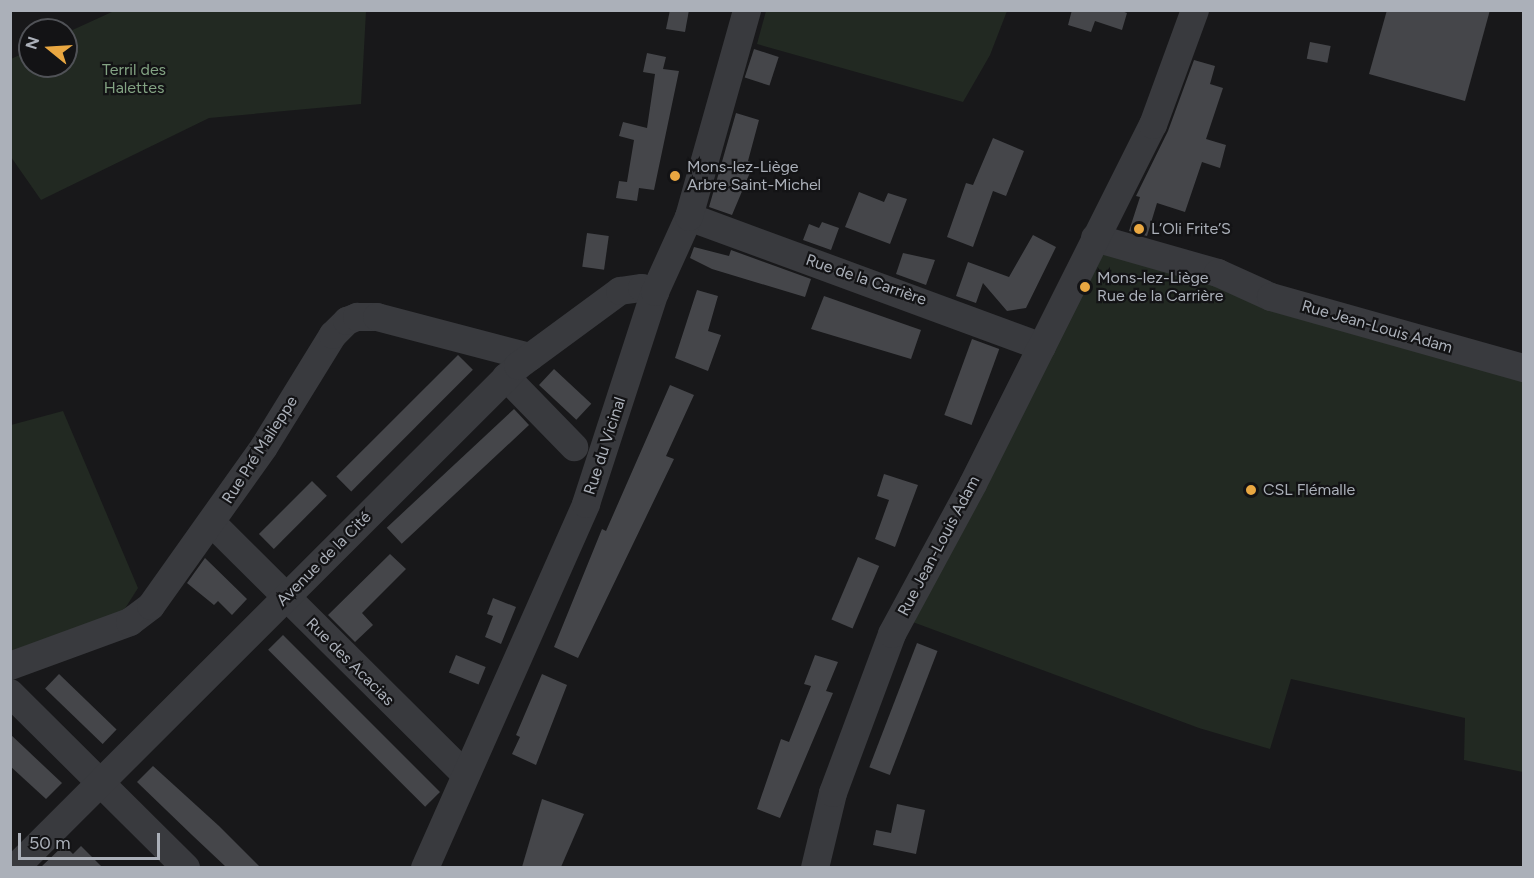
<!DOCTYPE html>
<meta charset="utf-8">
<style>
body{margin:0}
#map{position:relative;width:1534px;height:878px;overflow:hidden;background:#18181a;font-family:Figtree,sans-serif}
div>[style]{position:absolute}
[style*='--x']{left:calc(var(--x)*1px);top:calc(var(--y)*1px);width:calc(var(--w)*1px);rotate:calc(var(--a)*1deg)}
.green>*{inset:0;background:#222922}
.building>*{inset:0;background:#45464a;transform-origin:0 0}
.minor>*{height:28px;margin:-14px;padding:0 14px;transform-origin:14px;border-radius:14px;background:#393a3e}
.dots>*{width:16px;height:16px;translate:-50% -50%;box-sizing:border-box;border:3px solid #131315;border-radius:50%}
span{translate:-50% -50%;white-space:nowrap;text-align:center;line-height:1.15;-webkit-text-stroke:4.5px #131315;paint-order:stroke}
.park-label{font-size:16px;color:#83a383}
.poi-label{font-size:16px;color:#abb0b9}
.left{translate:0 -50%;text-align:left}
.street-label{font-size:16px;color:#abb0b9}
.frame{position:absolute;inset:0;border:12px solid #abb0b9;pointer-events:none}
.north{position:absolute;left:18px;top:18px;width:60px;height:60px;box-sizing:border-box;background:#131315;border:2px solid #505257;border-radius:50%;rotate:288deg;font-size:16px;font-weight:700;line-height:24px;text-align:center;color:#abb0b9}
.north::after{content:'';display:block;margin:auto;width:21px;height:27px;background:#e9a741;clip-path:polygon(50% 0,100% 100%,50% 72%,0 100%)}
.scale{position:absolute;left:18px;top:833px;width:142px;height:27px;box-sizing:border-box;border:3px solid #abb0b9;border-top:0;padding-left:8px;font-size:18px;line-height:21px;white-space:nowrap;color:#abb0b9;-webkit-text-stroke:4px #131315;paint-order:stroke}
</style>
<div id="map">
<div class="green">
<i style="clip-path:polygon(114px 11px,366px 11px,361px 104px,209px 118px,41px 200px,11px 157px,11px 59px,30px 50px,30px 66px,66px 66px,66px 33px)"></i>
<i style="clip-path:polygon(766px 11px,766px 10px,1007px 11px,990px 55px,963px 102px,757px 44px)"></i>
<i style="clip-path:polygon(1110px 234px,1267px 288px,1523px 360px,1523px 772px,1464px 760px,1465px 718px,1291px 679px,1270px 749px,1199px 728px,910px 621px)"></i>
<i style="clip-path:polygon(63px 411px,138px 588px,119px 618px,11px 654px,11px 425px)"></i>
</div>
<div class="building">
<i style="clip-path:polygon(670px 10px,689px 10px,685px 32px,666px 29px)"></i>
<i style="clip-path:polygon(1072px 10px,1119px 10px,1127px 13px,1122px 30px,1095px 21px,1091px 32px,1068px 25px)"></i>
<i style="clip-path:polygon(1387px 10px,1490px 10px,1465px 101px,1369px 74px)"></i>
<i style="left:1310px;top:42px;width:21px;height:17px;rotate:11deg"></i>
<i style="left:754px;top:49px;width:26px;height:30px;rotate:18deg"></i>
<i style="clip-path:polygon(647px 53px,666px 57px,663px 69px,679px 71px,654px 190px,639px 188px,637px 201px,616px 198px,619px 181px,627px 182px,634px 140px,619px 136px,623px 122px,647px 128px,655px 74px,643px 72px)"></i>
<i style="clip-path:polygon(1194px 60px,1215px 66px,1210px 84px,1223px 88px,1206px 139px,1226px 145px,1220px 168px,1202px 162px,1185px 212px,1157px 203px,1147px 236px,1129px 231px,1140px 197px,1136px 196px,1168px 131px)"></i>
<i style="clip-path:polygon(736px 113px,759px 120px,748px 161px,754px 163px,732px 215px,709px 207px)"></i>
<i style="clip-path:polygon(993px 138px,1024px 151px,1006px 196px,993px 191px,973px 247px,947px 237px,966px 183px,973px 185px)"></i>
<i style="clip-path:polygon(859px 192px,884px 202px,888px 193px,907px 199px,890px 244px,845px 227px)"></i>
<i style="clip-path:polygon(822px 222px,839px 228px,831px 250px,803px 240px,809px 224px,819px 228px)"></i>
<i style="left:587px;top:233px;width:22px;height:34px;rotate:8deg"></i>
<i style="clip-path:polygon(1033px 235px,1056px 247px,1026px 308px,1007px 311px,983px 283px,976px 303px,956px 296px,968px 262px,1009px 277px)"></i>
<i style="clip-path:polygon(694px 247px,729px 256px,731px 250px,811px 279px,805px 297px,712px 269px,690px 258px)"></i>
<i style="clip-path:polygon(903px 253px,935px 260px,926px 285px,896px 274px)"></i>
<i style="clip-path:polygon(697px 290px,718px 296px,708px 331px,721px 335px,708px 371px,675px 358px)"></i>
<i style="clip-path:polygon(824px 296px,921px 330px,911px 359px,811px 329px)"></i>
<i style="left:972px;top:339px;width:29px;height:81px;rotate:20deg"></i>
<i style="left:458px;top:355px;width:21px;height:172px;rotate:45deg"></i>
<i style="left:554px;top:369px;width:51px;height:22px;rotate:43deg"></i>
<i style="clip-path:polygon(670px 385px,694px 395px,666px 456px,674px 459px,578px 658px,554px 647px,602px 529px,606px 531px)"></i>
<i style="left:514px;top:409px;width:22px;height:174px;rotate:47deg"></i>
<i style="clip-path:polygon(884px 474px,918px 485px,895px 547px,875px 539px,889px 500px,877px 496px)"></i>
<i style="left:312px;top:481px;width:21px;height:75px;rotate:45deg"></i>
<i style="clip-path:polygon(390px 554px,406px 569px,362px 613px,373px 625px,355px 642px,328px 615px)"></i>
<i style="left:858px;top:557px;width:23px;height:68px;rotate:23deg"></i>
<i style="clip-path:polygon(205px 558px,247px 599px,232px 615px,218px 601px,214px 605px,187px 583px)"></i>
<i style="clip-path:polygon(493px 598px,516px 607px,501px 644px,485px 637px,493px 616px,487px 614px)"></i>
<i style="left:283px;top:635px;width:222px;height:21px;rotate:45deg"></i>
<i style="left:917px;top:643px;width:22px;height:133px;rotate:21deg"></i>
<i style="left:456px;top:655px;width:32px;height:19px;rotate:22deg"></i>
<i style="clip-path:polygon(815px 655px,838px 662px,826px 691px,833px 693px,780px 818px,757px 809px,781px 739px,789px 742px,811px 686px,804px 684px)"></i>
<i style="left:59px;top:674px;width:80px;height:20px;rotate:44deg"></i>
<i style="clip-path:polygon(542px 674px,567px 685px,536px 765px,512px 754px,520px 737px,516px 735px)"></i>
<i style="clip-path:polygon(10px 734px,62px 783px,46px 799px,10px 766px)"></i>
<i style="clip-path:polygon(153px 766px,219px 826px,260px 867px,226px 867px,192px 835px,137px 782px)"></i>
<i style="clip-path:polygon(542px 799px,584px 814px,561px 867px,522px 867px)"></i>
<i style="clip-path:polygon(897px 804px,925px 810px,916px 854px,873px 845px,876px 830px,891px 833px)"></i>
<i style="clip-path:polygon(64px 845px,73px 854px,81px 846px,102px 867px,41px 867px)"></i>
</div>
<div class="minor">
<i style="--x:689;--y:217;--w:376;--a:20.2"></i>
<i style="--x:1095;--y:238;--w:128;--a:15.9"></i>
<i style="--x:1218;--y:273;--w:58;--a:24.4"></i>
<i style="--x:1271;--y:297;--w:263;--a:15.7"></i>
<i style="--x:506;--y:377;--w:98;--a:45.8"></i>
<i style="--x:212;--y:523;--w:356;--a:44.8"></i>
<i style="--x:10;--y:666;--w:128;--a:-20.1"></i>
<i style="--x:130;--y:622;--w:26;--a:-37"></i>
<i style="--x:151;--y:606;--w:195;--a:-54.6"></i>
<i style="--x:264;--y:447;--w:132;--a:-58.4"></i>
<i style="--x:333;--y:335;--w:20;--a:-45"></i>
<i style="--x:347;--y:321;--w:11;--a:-22"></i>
<i style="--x:357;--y:317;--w:20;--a:0"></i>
<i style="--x:377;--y:317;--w:158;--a:14.7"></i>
<i style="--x:10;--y:693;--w:248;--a:44.8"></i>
<i style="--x:15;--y:868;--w:711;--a:-44.94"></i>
<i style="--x:518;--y:366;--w:127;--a:-36.3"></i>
<i style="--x:620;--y:291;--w:22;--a:-8"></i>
<i style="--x:642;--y:288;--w:14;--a:17"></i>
<i style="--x:425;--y:868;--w:398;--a:-66.1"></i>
<i style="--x:586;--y:504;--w:223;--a:-72"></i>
<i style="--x:655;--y:292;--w:82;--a:-65.6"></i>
<i style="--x:689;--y:217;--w:215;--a:-74.3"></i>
<i style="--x:815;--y:868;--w:77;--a:-76.5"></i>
<i style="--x:833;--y:793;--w:170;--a:-69.6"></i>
<i style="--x:892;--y:634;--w:170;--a:-61.6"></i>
<i style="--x:973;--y:484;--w:402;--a:-63.4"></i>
<i style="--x:1153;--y:125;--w:122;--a:-69.9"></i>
</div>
<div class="dots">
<i style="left:675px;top:176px;background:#e9a741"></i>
<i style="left:1139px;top:229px;background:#e9a741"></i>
<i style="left:1085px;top:287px;background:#e9a741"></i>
<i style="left:1251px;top:490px;background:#e9a741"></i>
</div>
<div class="park-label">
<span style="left:134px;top:79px">Terril des<br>Halettes</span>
</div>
<div class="poi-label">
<span class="left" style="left:687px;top:176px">Mons-lez-Liège<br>Arbre Saint-Michel</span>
<span class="left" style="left:1151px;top:229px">L’Oli Frite’S</span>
<span class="left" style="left:1097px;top:287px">Mons-lez-Liège<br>Rue de la Carrière</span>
<span class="left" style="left:1263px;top:490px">CSL Flémalle</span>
</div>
<div class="street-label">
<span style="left:866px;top:280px;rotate:19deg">Rue de la Carrière</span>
<span style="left:1377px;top:327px;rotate:16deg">Rue Jean-Louis Adam</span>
<span style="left:605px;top:446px;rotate:-72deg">Rue du Vicinal</span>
<span style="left:260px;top:450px;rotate:-57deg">Rue Pré Malieppe</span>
<span style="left:939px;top:546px;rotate:-62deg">Rue Jean-Louis Adam</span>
<span style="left:324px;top:559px;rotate:-45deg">Avenue de la Cité</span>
<span style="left:350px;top:662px;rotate:45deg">Rue des Acacias</span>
</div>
<div class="frame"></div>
<div class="north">N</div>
<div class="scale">50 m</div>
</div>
